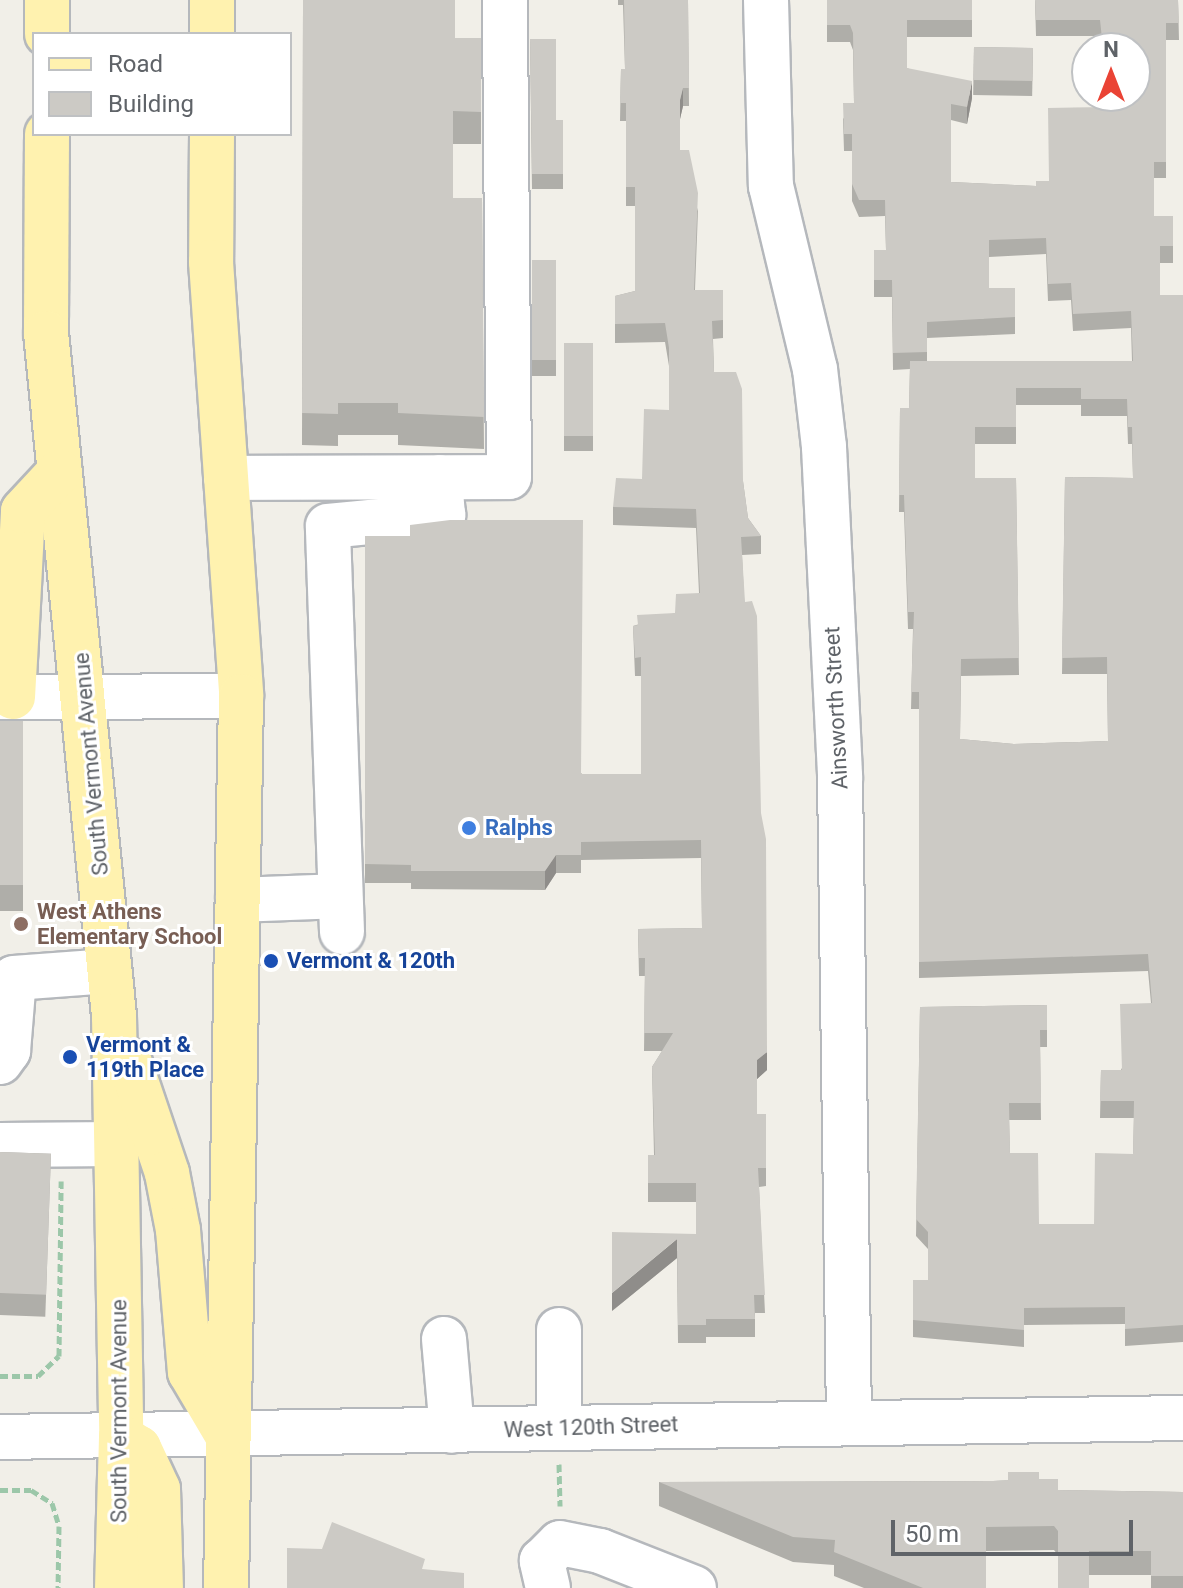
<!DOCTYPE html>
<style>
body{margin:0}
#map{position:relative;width:1183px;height:1588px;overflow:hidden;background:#f1efe8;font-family:Roboto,sans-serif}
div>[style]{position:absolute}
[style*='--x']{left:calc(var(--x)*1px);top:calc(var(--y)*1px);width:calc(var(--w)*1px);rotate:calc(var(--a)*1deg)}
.path>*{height:5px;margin-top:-2.5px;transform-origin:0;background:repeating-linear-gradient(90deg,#9cc7a9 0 8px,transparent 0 12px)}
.roads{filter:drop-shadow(2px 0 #b5b8bc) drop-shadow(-2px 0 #b5b8bc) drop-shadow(0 2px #b5b8bc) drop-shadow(0 -2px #b5b8bc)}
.minor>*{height:44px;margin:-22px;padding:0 22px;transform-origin:22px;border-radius:22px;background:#fff}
.major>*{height:44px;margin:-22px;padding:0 22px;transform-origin:22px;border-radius:22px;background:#fff2af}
.wall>*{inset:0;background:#afaea9;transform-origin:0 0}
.shaded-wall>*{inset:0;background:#8f8d8a}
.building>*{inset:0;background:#cccac5;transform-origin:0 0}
.dots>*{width:22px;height:22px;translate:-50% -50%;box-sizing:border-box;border:4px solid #fff;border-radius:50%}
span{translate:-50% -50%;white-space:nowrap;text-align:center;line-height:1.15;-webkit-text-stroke:6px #fff;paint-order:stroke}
.street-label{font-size:22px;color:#5f6368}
.shop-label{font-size:22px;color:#366cbe;font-weight:700}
.left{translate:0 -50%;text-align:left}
.education-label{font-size:22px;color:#785e54;font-weight:700}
.transit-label{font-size:22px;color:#164399;font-weight:700}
.legend{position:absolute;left:32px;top:32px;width:260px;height:104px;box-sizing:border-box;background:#fff;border:2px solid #bfc1c3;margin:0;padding:10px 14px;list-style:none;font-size:24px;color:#5f6368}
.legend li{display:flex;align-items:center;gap:16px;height:40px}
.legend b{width:40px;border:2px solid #bfc1c3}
.north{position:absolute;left:1071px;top:32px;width:80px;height:80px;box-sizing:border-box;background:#fff;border:2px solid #bfc1c3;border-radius:50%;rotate:0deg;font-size:22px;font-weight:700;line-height:32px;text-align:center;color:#5f6368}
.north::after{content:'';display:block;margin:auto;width:28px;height:36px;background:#ea4335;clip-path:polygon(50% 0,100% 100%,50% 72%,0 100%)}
.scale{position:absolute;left:891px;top:1520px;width:242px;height:36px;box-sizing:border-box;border:4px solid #5f6368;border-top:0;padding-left:10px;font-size:24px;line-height:28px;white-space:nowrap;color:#5f6368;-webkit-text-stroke:6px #fff;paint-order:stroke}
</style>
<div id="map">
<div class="path">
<i style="--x:0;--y:1376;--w:38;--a:0"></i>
<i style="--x:38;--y:1376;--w:29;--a:-44"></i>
<i style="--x:59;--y:1356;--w:175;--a:-89.3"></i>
<i style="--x:559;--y:1464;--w:42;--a:88.6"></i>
<i style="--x:0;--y:1490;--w:31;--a:0"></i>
<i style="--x:31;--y:1490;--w:25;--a:32"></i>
<i style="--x:52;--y:1503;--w:24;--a:73"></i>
<i style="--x:59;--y:1526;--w:62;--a:90.9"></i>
</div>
<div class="roads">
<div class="minor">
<i style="--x:766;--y:0;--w:186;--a:88.5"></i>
<i style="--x:771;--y:186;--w:188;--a:76.5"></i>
<i style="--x:815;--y:369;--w:79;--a:83.4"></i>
<i style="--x:824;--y:447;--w:330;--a:87.2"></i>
<i style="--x:840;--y:777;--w:644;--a:89.2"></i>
<i style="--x:226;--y:478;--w:283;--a:-0.2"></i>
<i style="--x:509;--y:477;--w:477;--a:-90.5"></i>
<i style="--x:0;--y:697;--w:241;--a:-0.2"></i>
<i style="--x:238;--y:900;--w:102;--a:-2.2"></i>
<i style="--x:342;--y:932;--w:406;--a:-92"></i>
<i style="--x:328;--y:526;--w:116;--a:-5.5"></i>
<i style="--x:443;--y:515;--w:38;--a:-95"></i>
<i style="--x:0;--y:1062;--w:14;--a:-54"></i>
<i style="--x:8;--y:1051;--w:73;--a:-85.3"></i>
<i style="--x:14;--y:978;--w:95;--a:-4.2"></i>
<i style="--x:0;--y:1145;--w:117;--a:-0.5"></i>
<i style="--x:559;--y:1330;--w:97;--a:90"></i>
<i style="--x:444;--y:1339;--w:92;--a:85"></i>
<i style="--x:0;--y:1437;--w:1183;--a:-0.92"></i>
<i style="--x:548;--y:1588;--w:28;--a:-103"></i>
<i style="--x:542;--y:1561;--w:25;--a:-45"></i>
<i style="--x:560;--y:1543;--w:41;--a:11.3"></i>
<i style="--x:600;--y:1551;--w:101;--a:21.5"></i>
</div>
<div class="major">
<i style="--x:47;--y:34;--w:34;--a:-90"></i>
<i style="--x:212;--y:34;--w:34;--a:-90"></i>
<i style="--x:47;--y:134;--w:199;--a:90.3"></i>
<i style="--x:46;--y:333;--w:686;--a:84.31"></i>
<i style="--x:114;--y:1016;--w:421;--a:89"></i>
<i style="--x:121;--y:1437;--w:151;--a:91.5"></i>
<i style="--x:212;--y:134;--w:128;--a:90.4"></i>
<i style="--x:211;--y:262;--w:435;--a:86"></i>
<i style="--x:241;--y:696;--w:892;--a:90.96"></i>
<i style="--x:13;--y:697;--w:186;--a:-86.9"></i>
<i style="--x:23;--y:511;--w:54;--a:-47.2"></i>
<i style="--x:129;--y:1060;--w:119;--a:71.4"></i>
<i style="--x:167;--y:1173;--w:58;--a:79.1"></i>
<i style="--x:178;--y:1230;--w:143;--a:85.2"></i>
<i style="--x:190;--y:1372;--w:73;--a:59.6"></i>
<i style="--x:121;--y:1437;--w:21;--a:31"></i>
<i style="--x:139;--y:1448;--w:45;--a:65.1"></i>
<i style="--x:158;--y:1489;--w:99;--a:88.3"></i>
</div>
</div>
<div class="wall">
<i style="clip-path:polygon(303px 0,455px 38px,481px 38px,481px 144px,453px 144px,453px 198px,482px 198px,484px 449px,398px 445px,398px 435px,338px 435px,338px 446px,302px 445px)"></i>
<i style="clip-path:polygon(618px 0,688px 0,689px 106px,683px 106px,680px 119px,680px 150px,698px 211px,695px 290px,723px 320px,723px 338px,713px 339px,714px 372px,743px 481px,748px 518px,761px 536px,761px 554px,742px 555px,767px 1070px,757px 1079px,757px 1114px,766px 1114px,766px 1186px,759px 1187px,765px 1313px,755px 1313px,755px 1337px,706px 1337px,706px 1343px,678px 1343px,677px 1258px,612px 1311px,696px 1234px,696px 1202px,648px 1202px,648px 1155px,654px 1155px,652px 1067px,662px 1051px,644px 1051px,645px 976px,639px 976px,638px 929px,702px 928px,701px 858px,581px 860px,581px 873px,556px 873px,545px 890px,411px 889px,411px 883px,365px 883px,365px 536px,582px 774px,641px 774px,641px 676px,635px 676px,633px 626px,675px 613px,699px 593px,696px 528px,613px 525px,613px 507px,642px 479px,669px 410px,669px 366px,665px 342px,615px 343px,615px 296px,635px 291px,635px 206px,626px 206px,626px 121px,620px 121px,621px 69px,625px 69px,623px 5px,618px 5px)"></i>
<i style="clip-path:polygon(evenodd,827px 0,972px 0,972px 37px,907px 37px,907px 68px,972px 98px,967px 124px,951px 120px,951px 182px,1036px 186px,1049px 181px,1107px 107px,1106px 96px,1135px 96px,1135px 48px,1101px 48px,1100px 36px,1036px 36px,1035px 0,1178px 0,1179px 40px,1166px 40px,1166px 178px,1154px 178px,1154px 216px,1173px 216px,1173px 263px,1160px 263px,1160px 295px,1183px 295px,1183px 1342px,1125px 1346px,1125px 1324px,1024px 1325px,1024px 1347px,913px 1337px,913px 1280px,928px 1280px,928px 1249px,916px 1236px,920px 1007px,1047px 1005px,1047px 1047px,1040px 1047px,1041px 1120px,1009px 1120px,1010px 1153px,1039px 1224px,1094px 1224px,1133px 1154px,1134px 1118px,1100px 1118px,1101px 1070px,1121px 1070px,1151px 1003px,1148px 971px,919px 978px,919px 709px,911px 709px,913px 629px,908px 629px,904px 512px,899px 512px,900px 408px,909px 408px,910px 369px,893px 370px,892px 297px,874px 297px,874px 250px,886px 250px,885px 216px,859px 217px,852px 201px,852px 151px,844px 151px,843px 119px,854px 103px,853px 50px,850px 42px,827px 42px,827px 0,1046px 254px,1048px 301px,1071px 300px,1073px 331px,1131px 328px,1132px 361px,927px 361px,927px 338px,1015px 334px,1015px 288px,989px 288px,989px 257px,1046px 254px,827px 0,1016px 405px,1081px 405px,1081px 416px,1127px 416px,1128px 444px,1132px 444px,1133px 478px,1065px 477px,1062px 674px,1107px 674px,1108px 741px,1014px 744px,960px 739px,961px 676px,1019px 675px,1016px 478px,975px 478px,975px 444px,1016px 444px,1016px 405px)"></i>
<i style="clip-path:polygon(530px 39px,556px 120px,563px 120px,563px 189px,532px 189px)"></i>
<i style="left:974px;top:47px;width:59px;height:48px;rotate:1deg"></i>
<i style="left:532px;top:260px;width:24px;height:116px"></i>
<i style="left:593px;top:343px;width:108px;height:29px;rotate:90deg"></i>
<i style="left:0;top:721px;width:23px;height:190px"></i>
<i style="left:0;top:1152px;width:51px;height:163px;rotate:2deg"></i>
<i style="clip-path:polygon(1039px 1479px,1058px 1490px,1183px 1492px,1183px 1588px,1151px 1588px,1151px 1575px,1089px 1575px,1058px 1588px,1058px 1555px,1054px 1550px,986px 1551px,986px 1588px,864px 1588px,834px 1576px,834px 1565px,793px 1562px,659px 1506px,659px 1482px,993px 1481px)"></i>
</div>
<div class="shaded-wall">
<i style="clip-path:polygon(972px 81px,972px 98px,967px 124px,967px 107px)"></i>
<i style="clip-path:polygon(683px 88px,683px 106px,680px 119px,680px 100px)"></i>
<i style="clip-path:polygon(556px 855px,556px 873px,545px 890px,545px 871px)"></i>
<i style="clip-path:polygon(767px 1052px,767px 1070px,757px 1079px,757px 1060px)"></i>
<i style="clip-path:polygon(677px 1239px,677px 1258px,612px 1311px,612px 1293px)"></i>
</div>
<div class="building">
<i style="clip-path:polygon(303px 0,455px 0,455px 38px,481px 38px,481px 112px,453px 111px,453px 198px,482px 198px,484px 417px,398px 413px,398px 403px,338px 403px,338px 414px,302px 413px)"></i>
<i style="clip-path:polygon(624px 0,688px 0,689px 88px,683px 88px,680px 100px,680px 150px,689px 150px,698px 193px,694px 290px,723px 290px,723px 320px,712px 321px,714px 372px,736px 372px,742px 389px,743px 481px,748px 518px,761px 536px,741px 537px,745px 602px,752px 601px,757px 616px,761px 813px,766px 839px,767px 1052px,757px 1060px,757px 1114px,766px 1114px,766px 1168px,758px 1168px,765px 1295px,754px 1295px,755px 1319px,706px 1319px,706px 1325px,678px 1325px,677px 1239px,612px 1293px,612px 1232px,696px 1234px,696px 1183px,648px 1183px,648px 1155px,655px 1155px,652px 1067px,673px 1033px,644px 1033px,645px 958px,639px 958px,638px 929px,702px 928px,701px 840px,581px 842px,581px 855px,556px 855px,545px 871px,411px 871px,411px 865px,365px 864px,365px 536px,410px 536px,410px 525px,450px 520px,583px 520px,581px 774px,641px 774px,641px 657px,635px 658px,633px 626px,638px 625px,637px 615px,675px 613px,676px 594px,700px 593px,696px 509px,613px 507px,616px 478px,642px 479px,644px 409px,669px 410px,669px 348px,665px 323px,615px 324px,615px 296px,635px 291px,635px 187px,626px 187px,626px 103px,620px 103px,621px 69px,625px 69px)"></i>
<i style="clip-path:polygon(evenodd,827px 0,972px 0,972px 20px,907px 20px,907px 68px,972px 81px,967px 107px,951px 104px,951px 182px,1036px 186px,1036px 181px,1049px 181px,1048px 108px,1109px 107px,1108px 96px,1135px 96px,1135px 48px,1103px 48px,1100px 20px,1036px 20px,1035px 0,1178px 0,1179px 23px,1166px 23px,1166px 162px,1154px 162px,1154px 216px,1173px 216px,1173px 246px,1160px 246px,1160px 295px,1183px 295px,1183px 1325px,1125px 1329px,1125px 1307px,1024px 1308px,1024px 1330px,913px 1320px,913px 1280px,928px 1280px,928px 1232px,916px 1219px,920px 1007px,1047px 1005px,1047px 1030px,1040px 1030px,1041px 1103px,1009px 1103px,1010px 1153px,1038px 1153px,1039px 1224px,1094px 1224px,1095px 1153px,1133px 1154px,1134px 1101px,1100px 1101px,1101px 1070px,1122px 1070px,1120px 1004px,1152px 1003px,1148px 954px,919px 962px,919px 692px,911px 692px,914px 612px,908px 612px,904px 495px,899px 495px,900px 408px,909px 408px,910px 361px,1133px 361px,1131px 311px,1073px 314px,1071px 283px,1048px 284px,1046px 238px,989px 240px,989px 288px,1015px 288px,1015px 317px,927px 322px,927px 352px,893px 353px,892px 280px,874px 280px,874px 250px,886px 250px,885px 200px,859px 200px,852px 184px,852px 134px,844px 134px,843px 103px,854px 103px,853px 33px,850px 25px,827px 25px,827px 0,1016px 388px,1081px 388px,1081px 399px,1127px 399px,1128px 427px,1132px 427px,1133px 478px,1065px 477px,1062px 658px,1107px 657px,1108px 741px,1014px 744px,960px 739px,961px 659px,1019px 658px,1016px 478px,975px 478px,975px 427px,1016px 427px,1016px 388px)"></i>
<i style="clip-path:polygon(530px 39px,556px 39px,556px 120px,563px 120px,563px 174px,532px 174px)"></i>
<i style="left:974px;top:47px;width:59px;height:33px;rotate:1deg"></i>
<i style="left:532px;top:260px;width:24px;height:100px"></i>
<i style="left:593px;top:343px;width:93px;height:29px;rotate:90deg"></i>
<i style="left:0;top:721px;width:23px;height:164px"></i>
<i style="left:0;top:1152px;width:51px;height:141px;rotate:2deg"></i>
<i style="clip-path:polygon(1008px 1472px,1039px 1472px,1039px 1479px,1058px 1479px,1058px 1490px,1183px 1492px,1183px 1576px,1151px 1576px,1151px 1551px,1089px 1551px,1089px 1588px,989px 1588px,1058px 1588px,1058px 1531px,1054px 1526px,986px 1527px,986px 1588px,923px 1588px,834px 1552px,835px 1540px,793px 1537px,659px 1482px,993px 1481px,1008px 1480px)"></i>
<i style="clip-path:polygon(332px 1522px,425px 1559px,422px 1569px,464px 1573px,464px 1588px,287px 1588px,287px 1548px,322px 1549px)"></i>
</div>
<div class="dots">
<i style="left:469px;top:828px;background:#3f7fe0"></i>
<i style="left:21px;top:924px;background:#8d6e63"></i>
<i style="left:271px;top:961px;background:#1a4fb4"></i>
<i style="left:70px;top:1057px;background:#1a4fb4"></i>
</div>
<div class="street-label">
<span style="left:836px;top:708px;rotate:-93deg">Ainsworth Street</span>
<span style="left:91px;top:764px;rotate:-95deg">South Vermont Avenue</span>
<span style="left:119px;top:1411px;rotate:-90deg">South Vermont Avenue</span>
<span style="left:591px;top:1427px;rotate:-2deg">West 120th Street</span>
</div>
<div class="shop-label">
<span class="left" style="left:485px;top:828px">Ralphs</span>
</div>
<div class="education-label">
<span class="left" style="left:37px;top:924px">West Athens<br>Elementary School</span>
</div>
<div class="transit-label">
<span class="left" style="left:287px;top:961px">Vermont &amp; 120th</span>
<span class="left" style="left:86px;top:1057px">Vermont &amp;<br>119th Place</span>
</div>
<ul class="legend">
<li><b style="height:10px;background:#fff2af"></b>Road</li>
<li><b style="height:22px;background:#cccac5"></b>Building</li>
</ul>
<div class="north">N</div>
<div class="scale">50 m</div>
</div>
